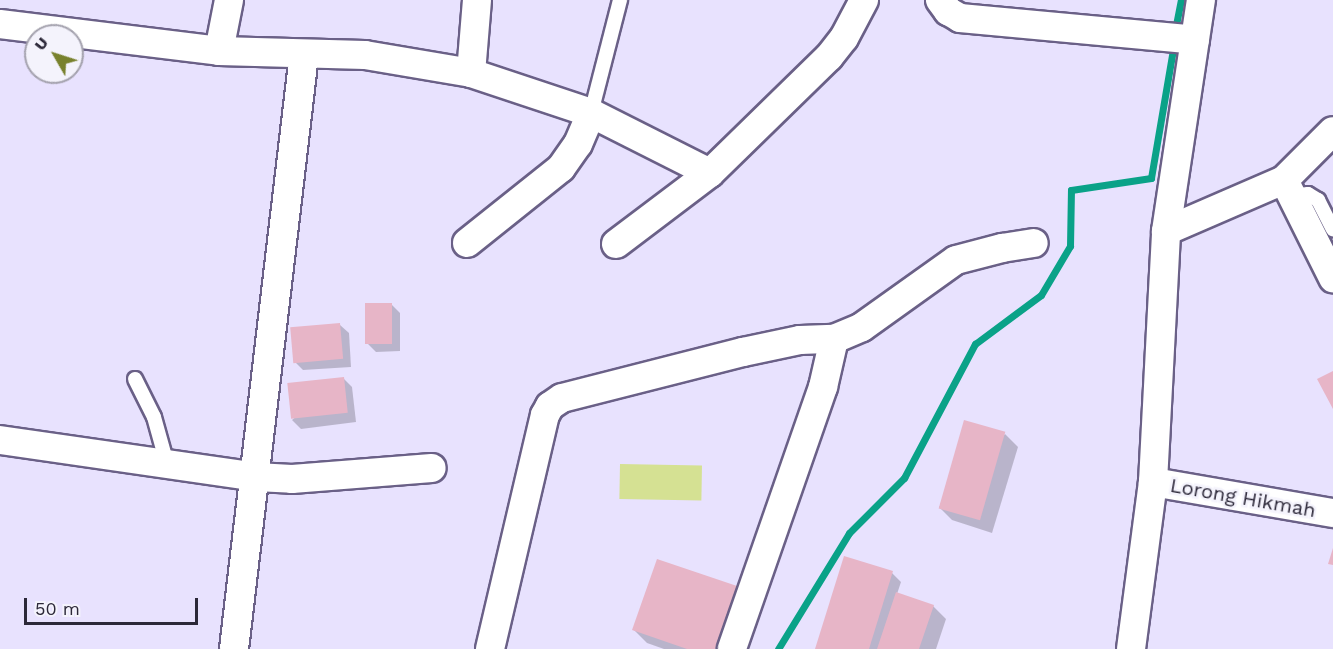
<!DOCTYPE html>
<style>
body{margin:0}
#map{position:relative;width:1333px;height:649px;overflow:hidden;background:#e8e2fe;font-family:"Work Sans",sans-serif}
div>[style]{position:absolute}
[style*='--x']{left:calc(var(--x)*1px);top:calc(var(--y)*1px);width:calc(var(--w)*1px);rotate:calc(var(--a)*1deg)}
.green>*{inset:0;background:#d5e193;transform-origin:0 0}
.shadow>*{inset:0;background:#0003}
.stream>*{height:7px;margin:-3.5px;padding:0 3.5px;transform-origin:3.5px;border-radius:3.5px;background:#0aa288}
.building>*{inset:0;background:#e7b5c7;transform-origin:0 0}
.roads{filter:drop-shadow(2px 0 #6a6087) drop-shadow(-2px 0 #6a6087) drop-shadow(0 2px #6a6087) drop-shadow(0 -2px #6a6087)}
.service>*{height:14px;margin:-7px;padding:0 7px;transform-origin:7px;border-radius:7px;background:#fff}
.minor>*{height:28px;margin:-14px;padding:0 14px;transform-origin:14px;border-radius:14px;background:#fff}
span{translate:-50% -50%;white-space:nowrap;text-align:center;line-height:1.15;-webkit-text-stroke:5px #f4f3fc;paint-order:stroke}
.street-label{font-size:20px;color:#2c2839}
.north{position:absolute;left:24px;top:24px;width:60px;height:60px;box-sizing:border-box;background:#f4f3fc;border:2px solid #a4a2ae;border-radius:50%;rotate:309deg;font-size:16px;font-weight:700;line-height:24px;text-align:center;color:#2c2839}
.north::after{content:'';display:block;margin:auto;width:21px;height:27px;background:#78812d;clip-path:polygon(50% 0,100% 100%,50% 72%,0 100%)}
.scale{position:absolute;left:24px;top:598px;width:174px;height:27px;box-sizing:border-box;border:3px solid #2c2839;border-top:0;padding-left:8px;font-size:18px;line-height:21px;white-space:nowrap;color:#2c2839;-webkit-text-stroke:4px #f4f3fc;paint-order:stroke}
</style>
<div id="map">
<div class="green">
<i style="left:620px;top:464px;width:82px;height:35px;rotate:1deg"></i>
</div>
<div class="shadow">
<i style="clip-path:polygon(391px 304px,400px 313px,400px 351px,376px 352px,367px 343px)"></i>
<i style="clip-path:polygon(340px 325px,349px 333px,351px 367px,303px 370px,294px 361px)"></i>
<i style="clip-path:polygon(343px 378px,352px 387px,356px 422px,301px 429px,292px 420px)"></i>
<i style="clip-path:polygon(1005px 434px,1018px 447px,992px 533px,952px 520px,939px 507px)"></i>
<i style="clip-path:polygon(892px 573px,901px 582px,897px 594px,933px 606px,946px 619px,936px 649px,817px 649px)"></i>
<i style="clip-path:polygon(736px 587px,749px 601px,732px 649px,664px 649px,647px 643px,634px 630px)"></i>
</div>
<div class="stream">
<i style="--x:1176;--y:25;--w:25;--a:-79"></i>
<i style="--x:778;--y:649;--w:136;--a:-58.5"></i>
<i style="--x:849;--y:533;--w:78;--a:-45"></i>
<i style="--x:904;--y:478;--w:152;--a:-62.1"></i>
<i style="--x:975;--y:344;--w:82;--a:-36.6"></i>
<i style="--x:1041;--y:295;--w:57;--a:-59.4"></i>
<i style="--x:1070;--y:246;--w:56;--a:-89"></i>
<i style="--x:1071;--y:190;--w:81;--a:-8.5"></i>
<i style="--x:1151;--y:178;--w:136;--a:-80.3"></i>
</div>
<div class="building">
<i style="left:365px;top:303px;width:27px;height:41px"></i>
<i style="left:340px;top:323px;width:36px;height:50px;rotate:85deg"></i>
<i style="clip-path:polygon(1333px 371px,1333px 409px,1317px 379px)"></i>
<i style="left:344px;top:377px;width:36px;height:57px;rotate:84deg"></i>
<i style="left:964px;top:420px;width:43px;height:92px;rotate:16deg"></i>
<i style="clip-path:polygon(1333px 548px,1333px 565px,1328px 564px)"></i>
<i style="clip-path:polygon(844px 556px,893px 571px,869px 649px,815px 649px)"></i>
<i style="clip-path:polygon(657px 559px,737px 586px,715px 649px,687px 649px,632px 630px)"></i>
<i style="clip-path:polygon(896px 592px,934px 605px,919px 649px,877px 649px)"></i>
</div>
<div class="roads">
<div class="service">
<i style="--x:591;--y:113;--w:117;--a:-75.6"></i>
<i style="--x:1292;--y:196;--w:16;--a:-7"></i>
<i style="--x:1308;--y:194;--w:12;--a:31"></i>
<i style="--x:1318;--y:200;--w:33;--a:63"></i>
<i style="--x:135;--y:379;--w:42;--a:63.4"></i>
<i style="--x:154;--y:417;--w:49;--a:74.5"></i>
</div>
<div class="minor">
<i style="--x:940;--y:0;--w:14;--a:54"></i>
<i style="--x:948;--y:11;--w:14;--a:30"></i>
<i style="--x:960;--y:18;--w:236;--a:5.3"></i>
<i style="--x:0;--y:24;--w:221;--a:7"></i>
<i style="--x:219;--y:51;--w:146;--a:1.6"></i>
<i style="--x:365;--y:55;--w:108;--a:9.6"></i>
<i style="--x:471;--y:73;--w:126;--a:18.4"></i>
<i style="--x:591;--y:113;--w:133;--a:26.8"></i>
<i style="--x:219;--y:51;--w:52;--a:-78.9"></i>
<i style="--x:471;--y:73;--w:73;--a:-85.3"></i>
<i style="--x:1284;--y:180;--w:110;--a:63.4"></i>
<i style="--x:1166;--y:231;--w:129;--a:-23.4"></i>
<i style="--x:1284;--y:180;--w:69;--a:-45"></i>
<i style="--x:467;--y:243;--w:120;--a:-38.6"></i>
<i style="--x:561;--y:168;--w:29;--a:-55"></i>
<i style="--x:578;--y:144;--w:34;--a:-67"></i>
<i style="--x:616;--y:244;--w:118;--a:-37.1"></i>
<i style="--x:710;--y:173;--w:166;--a:-44.3"></i>
<i style="--x:829;--y:57;--w:24;--a:-52"></i>
<i style="--x:844;--y:38;--w:43;--a:-62.2"></i>
<i style="--x:834;--y:339;--w:30;--a:-23"></i>
<i style="--x:862;--y:327;--w:115;--a:-35.5"></i>
<i style="--x:956;--y:260;--w:48;--a:-14.6"></i>
<i style="--x:1002;--y:248;--w:32;--a:-9"></i>
<i style="--x:0;--y:440;--w:259;--a:8.2"></i>
<i style="--x:256;--y:477;--w:36;--a:3"></i>
<i style="--x:292;--y:479;--w:140;--a:-4.5"></i>
<i style="--x:1153;--y:482;--w:183;--a:9.8"></i>
<i style="--x:234;--y:649;--w:598;--a:-83.28"></i>
<i style="--x:490;--y:649;--w:240;--a:-76.8"></i>
<i style="--x:545;--y:415;--w:10;--a:-61"></i>
<i style="--x:550;--y:406;--w:14;--a:-34"></i>
<i style="--x:562;--y:398;--w:187;--a:-14.3"></i>
<i style="--x:743;--y:352;--w:58;--a:-11.9"></i>
<i style="--x:800;--y:340;--w:34;--a:-2"></i>
<i style="--x:834;--y:339;--w:49;--a:102.9"></i>
<i style="--x:823;--y:387;--w:277;--a:109.2"></i>
<i style="--x:1131;--y:649;--w:168;--a:-82.5"></i>
<i style="--x:1153;--y:482;--w:251;--a:-87"></i>
<i style="--x:1166;--y:231;--w:234;--a:-81.4"></i>
</div>
</div>
<div class="street-label">
<span style="left:1243px;top:498px;rotate:10deg">Lorong Hikmah</span>
</div>
<div class="north">U</div>
<div class="scale">50 m</div>
</div>
